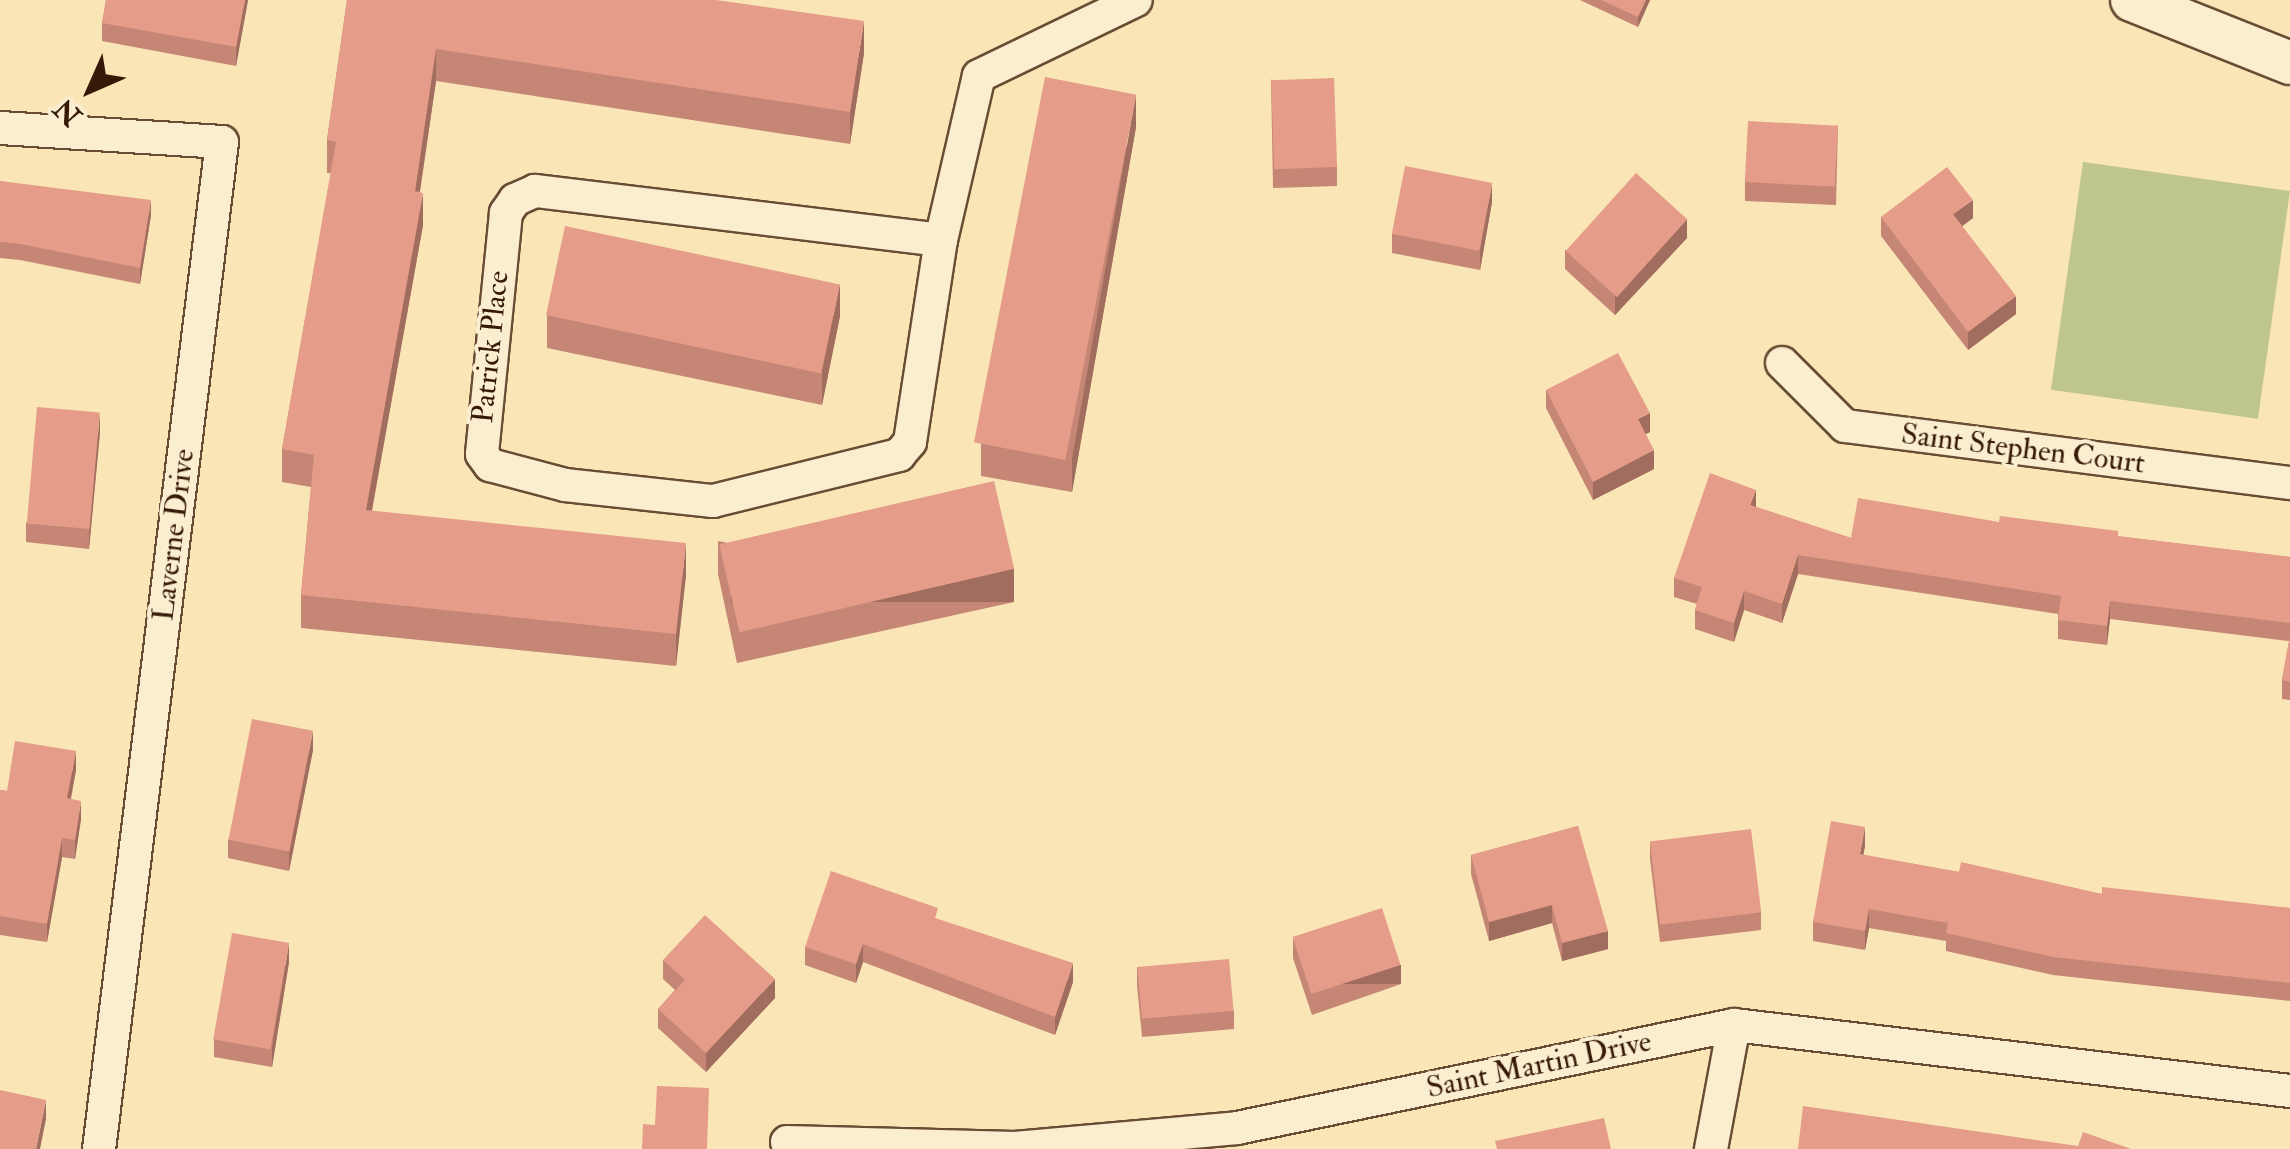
<!DOCTYPE html>
<style>
body{margin:0}
#map{position:relative;width:2290px;height:1149px;overflow:hidden;background:#f9e5b6;font-family:"IM FELL Double Pica",serif}
div>[style]{position:absolute}
[style*='--x']{left:calc(var(--x)*1px);top:calc(var(--y)*1px);width:calc(var(--w)*1px);rotate:calc(var(--a)*1deg)}
.green>*{inset:0;background:#bec58d;transform-origin:0 0}
.roads{filter:drop-shadow(2px 0 #684c33) drop-shadow(-2px 0 #684c33) drop-shadow(0 2px #684c33) drop-shadow(0 -2px #684c33)}
.minor>*{height:32px;margin:-16px;padding:0 16px;transform-origin:16px;border-radius:16px;background:#fbeed0}
.tertiary>*{height:42px;margin:-21px;padding:0 21px;transform-origin:21px;border-radius:21px;background:#fbeed0}
.wall>*{inset:0;background:#c58675}
.shaded-wall>*{inset:0;background:#a06d5f;transform-origin:0 0}
.building>*{inset:0;background:#e59c88;transform-origin:0 0}
span{translate:-50% -50%;white-space:nowrap;text-align:center;line-height:1.15;-webkit-text-stroke:8px #fbeed0;paint-order:stroke}
.street-label{font-size:30px;color:#371907}
.north{position:absolute;left:40px;top:40px;width:100px;height:100px;-webkit-text-stroke:8px #fbeed0;paint-order:stroke;rotate:225deg;font-size:28px;font-weight:700;line-height:40px;text-align:center;color:#371907}
.north::after{content:'';display:block;margin:auto;width:35px;height:45px;background:#371907;clip-path:polygon(50% 0,100% 100%,50% 72%,0 100%)}
</style>
<div id="map">
<div class="green">
<i style="left:2083px;top:162px;width:209px;height:230px;rotate:8deg"></i>
</div>
<div class="roads">
<div class="minor">
<i style="--x:0;--y:128;--w:222;--a:3.6"></i>
<i style="--x:222;--y:142;--w:1014;--a:96.96"></i>
<i style="--x:941;--y:240;--w:409;--a:-173.1"></i>
<i style="--x:535;--y:191;--w:22;--a:156"></i>
<i style="--x:515;--y:200;--w:16;--a:125"></i>
<i style="--x:506;--y:213;--w:242;--a:95.7"></i>
<i style="--x:482;--y:454;--w:14;--a:54"></i>
<i style="--x:490;--y:465;--w:78;--a:14.9"></i>
<i style="--x:565;--y:485;--w:149;--a:6.2"></i>
<i style="--x:713;--y:501;--w:192;--a:-13.9"></i>
<i style="--x:899;--y:455;--w:17;--a:-50"></i>
<i style="--x:910;--y:442;--w:204;--a:-81.3"></i>
<i style="--x:941;--y:240;--w:168;--a:-77"></i>
<i style="--x:979;--y:76;--w:174;--a:-25.8"></i>
<i style="--x:1782;--y:363;--w:89;--a:45"></i>
<i style="--x:1845;--y:426;--w:449;--a:7.3"></i>
<i style="--x:787;--y:1142;--w:228;--a:1.5"></i>
<i style="--x:1015;--y:1148;--w:223;--a:-5.1"></i>
<i style="--x:1237;--y:1128;--w:508;--a:-11.71"></i>
<i style="--x:1734;--y:1025;--w:560;--a:6.77"></i>
<i style="--x:1711;--y:1149;--w:126;--a:-79.5"></i>
</div>
<div class="tertiary">
<i style="--x:2132;--y:0;--w:170;--a:21.7"></i>
</div>
</div>
<div class="wall">
<i style="clip-path:polygon(106px 0,248px 0,236px 66px,102px 41px,102px 23px)"></i>
<i style="clip-path:polygon(347px 0,864px 53px,850px 144px,436px 81px,420px 192px,423px 225px,372px 511px,686px 575px,676px 666px,301px 628px,301px 595px,311px 487px,282px 482px,282px 449px,331px 173px,327px 173px,327px 140px)"></i>
<i style="clip-path:polygon(1580px 0,1650px 0,1638px 27px)"></i>
<i style="clip-path:polygon(1271px 79px,1337px 167px,1337px 186px,1273px 188px)"></i>
<i style="clip-path:polygon(1838px 125px,1836px 205px,1745px 201px,1745px 182px)"></i>
<i style="clip-path:polygon(1136px 127px,1072px 492px,981px 476px,981px 443px)"></i>
<i style="clip-path:polygon(0 181px,151px 215px,140px 284px,20px 260px,0 258px)"></i>
<i style="clip-path:polygon(1492px 202px,1480px 270px,1392px 253px,1392px 234px)"></i>
<i style="clip-path:polygon(1881px 217px,1973px 218px,1962px 226px,2016px 314px,1968px 350px,1881px 236px)"></i>
<i style="clip-path:polygon(1687px 238px,1615px 315px,1565px 269px,1565px 250px)"></i>
<i style="clip-path:polygon(547px 315px,840px 316px,822px 405px,547px 348px)"></i>
<i style="clip-path:polygon(1546px 390px,1650px 432px,1645px 434px,1654px 469px,1593px 500px,1546px 408px)"></i>
<i style="clip-path:polygon(100px 432px,89px 549px,26px 542px,26px 523px)"></i>
<i style="clip-path:polygon(1756px 507px,1851px 538px,1999px 522px,2290px 557px,2290px 700px,2282px 699px,2282px 680px,2289px 641px,2110px 619px,2107px 645px,2058px 639px,2058px 614px,1798px 574px,1782px 623px,1744px 610px,1734px 642px,1695px 629px,1695px 610px,1697px 604px,1674px 597px,1674px 578px)"></i>
<i style="clip-path:polygon(718px 541px,1014px 602px,737px 663px,718px 574px)"></i>
<i style="clip-path:polygon(313px 750px,289px 871px,228px 858px,228px 840px)"></i>
<i style="clip-path:polygon(76px 770px,71px 799px,81px 819px,75px 859px,62px 857px,47px 942px,0 935px,0 790px,7px 791px)"></i>
<i style="clip-path:polygon(1578px 826px,1608px 949px,1562px 961px,1552px 923px,1489px 941px,1471px 874px,1471px 855px)"></i>
<i style="clip-path:polygon(1650px 841px,1761px 912px,1761px 930px,1660px 942px,1650px 859px)"></i>
<i style="clip-path:polygon(1865px 846px,1863px 855px,1959px 872px,2102px 894px,2290px 908px,2290px 1001px,2053px 975px,1946px 951px,1946px 941px,1869px 928px,1865px 950px,1813px 941px,1813px 922px)"></i>
<i style="clip-path:polygon(938px 920px,1073px 982px,1055px 1035px,863px 962px,856px 983px,805px 965px,805px 947px)"></i>
<i style="clip-path:polygon(1293px 939px,1401px 984px,1312px 1015px,1293px 958px)"></i>
<i style="clip-path:polygon(663px 960px,775px 998px,706px 1072px,658px 1028px,658px 1009px,675px 990px,663px 979px)"></i>
<i style="clip-path:polygon(289px 962px,272px 1067px,214px 1057px,214px 1039px)"></i>
<i style="clip-path:polygon(1137px 967px,1234px 1011px,1234px 1029px,1142px 1037px,1137px 985px)"></i>
</div>
<div class="shaded-wall">
<i style="clip-path:polygon(245px 0,248px 0,236px 66px,236px 47px)"></i>
<i style="clip-path:polygon(1646px 0,1650px 0,1638px 27px,1638px 17px)"></i>
<i style="clip-path:polygon(864px 21px,864px 53px,850px 144px,850px 112px)"></i>
<i style="clip-path:polygon(436px 49px,436px 81px,415px 223px,415px 191px)"></i>
<i style="clip-path:polygon(1136px 94px,1136px 127px,1072px 492px,1072px 459px)"></i>
<i style="clip-path:polygon(1492px 183px,1492px 202px,1480px 270px,1480px 251px)"></i>
<i style="clip-path:polygon(423px 193px,423px 225px,366px 542px,366px 510px)"></i>
<i style="clip-path:polygon(151px 200px,151px 215px,140px 284px,140px 268px)"></i>
<i style="clip-path:polygon(1973px 200px,1973px 218px,1953px 233px,1953px 214px)"></i>
<i style="clip-path:polygon(1687px 219px,1687px 238px,1615px 315px,1615px 296px)"></i>
<i style="clip-path:polygon(840px 283px,840px 316px,822px 405px,822px 372px)"></i>
<i style="clip-path:polygon(2016px 296px,2016px 314px,1968px 350px,1968px 332px)"></i>
<i style="clip-path:polygon(100px 413px,100px 432px,89px 549px,89px 530px)"></i>
<i style="clip-path:polygon(1650px 413px,1650px 432px,1638px 438px,1638px 419px)"></i>
<i style="clip-path:polygon(1654px 450px,1654px 469px,1593px 500px,1593px 482px)"></i>
<i style="clip-path:polygon(1756px 490px,1756px 508px,1750px 505px)"></i>
<i style="clip-path:polygon(686px 543px,686px 575px,676px 666px,676px 634px)"></i>
<i style="clip-path:polygon(1798px 555px,1798px 574px,1782px 623px,1782px 604px)"></i>
<i style="left:1014px;top:569px;width:33px;height:283px;rotate:90deg"></i>
<i style="clip-path:polygon(1744px 591px,1744px 610px,1734px 642px,1734px 623px)"></i>
<i style="clip-path:polygon(2110px 601px,2110px 619px,2107px 645px,2107px 626px)"></i>
<i style="clip-path:polygon(313px 731px,313px 750px,289px 871px,289px 852px)"></i>
<i style="clip-path:polygon(76px 751px,76px 770px,67px 817px,67px 798px)"></i>
<i style="clip-path:polygon(81px 801px,81px 819px,75px 859px,75px 840px)"></i>
<i style="clip-path:polygon(1865px 827px,1865px 846px,1860px 873px,1860px 854px)"></i>
<i style="clip-path:polygon(62px 838px,62px 857px,47px 942px,47px 924px)"></i>
<i style="clip-path:polygon(1552px 905px,1552px 923px,1489px 941px,1489px 922px)"></i>
<i style="clip-path:polygon(1869px 909px,1869px 928px,1865px 950px,1865px 931px)"></i>
<i style="clip-path:polygon(1608px 931px,1608px 949px,1562px 961px,1562px 943px)"></i>
<i style="clip-path:polygon(289px 943px,289px 962px,272px 1067px,272px 1048px)"></i>
<i style="clip-path:polygon(863px 944px,863px 962px,856px 983px,856px 964px)"></i>
<i style="clip-path:polygon(1073px 963px,1073px 982px,1055px 1035px,1055px 1017px)"></i>
<i style="left:1401px;top:965px;width:19px;height:94px;rotate:90deg"></i>
<i style="clip-path:polygon(775px 979px,775px 998px,706px 1072px,706px 1053px)"></i>
<i style="clip-path:polygon(46px 1100px,46px 1119px,40px 1149px,36px 1149px)"></i>
</div>
<div class="building">
<i style="clip-path:polygon(106px 0,245px 0,236px 47px,102px 23px)"></i>
<i style="clip-path:polygon(347px 0,716px 0,864px 21px,850px 112px,436px 49px,415px 191px,423px 193px,366px 510px,686px 543px,676px 634px,301px 595px,314px 455px,282px 449px,336px 142px,327px 140px)"></i>
<i style="clip-path:polygon(1601px 0,1646px 0,1638px 17px)"></i>
<i style="left:1045px;top:77px;width:93px;height:372px;rotate:11deg"></i>
<i style="left:1334px;top:78px;width:89px;height:63px;rotate:88deg"></i>
<i style="left:1748px;top:121px;width:90px;height:61px;rotate:3deg"></i>
<i style="left:1405px;top:166px;width:89px;height:69px;rotate:11deg"></i>
<i style="clip-path:polygon(1947px 167px,1973px 200px,1953px 214px,2016px 296px,1968px 332px,1881px 217px)"></i>
<i style="left:1636px;top:173px;width:69px;height:105px;rotate:42deg"></i>
<i style="clip-path:polygon(0 181px,151px 200px,140px 268px,20px 244px,0 242px)"></i>
<i style="left:565px;top:226px;width:281px;height:91px;rotate:12deg"></i>
<i style="clip-path:polygon(1618px 353px,1650px 413px,1638px 419px,1654px 450px,1593px 482px,1546px 390px)"></i>
<i style="left:37px;top:407px;width:63px;height:117px;rotate:5deg"></i>
<i style="clip-path:polygon(1710px 473px,1756px 490px,1750px 505px,1851px 538px,1858px 498px,1999px 522px,2000px 516px,2118px 531px,2118px 536px,2290px 557px,2290px 623px,2110px 601px,2107px 626px,2058px 620px,2061px 596px,1798px 555px,1782px 604px,1744px 591px,1734px 623px,1695px 610px,1702px 587px,1674px 578px)"></i>
<i style="left:994px;top:481px;width:90px;height:282px;rotate:77deg"></i>
<i style="clip-path:polygon(2290px 636px,2290px 682px,2282px 680px)"></i>
<i style="left:252px;top:719px;width:62px;height:123px;rotate:11deg"></i>
<i style="clip-path:polygon(15px 741px,76px 751px,67px 798px,81px 801px,75px 840px,62px 838px,47px 924px,0 916px,0 790px,7px 791px)"></i>
<i style="clip-path:polygon(1831px 821px,1865px 827px,1860px 854px,1959px 872px,1961px 862px,2102px 894px,2102px 887px,2290px 908px,2290px 983px,2053px 957px,1946px 933px,1948px 923px,1869px 909px,1865px 931px,1813px 922px)"></i>
<i style="clip-path:polygon(1578px 826px,1608px 931px,1562px 943px,1552px 905px,1489px 922px,1471px 855px)"></i>
<i style="left:1751px;top:829px;width:84px;height:102px;rotate:83deg"></i>
<i style="clip-path:polygon(831px 871px,938px 908px,935px 918px,1073px 963px,1055px 1017px,863px 944px,856px 964px,805px 947px)"></i>
<i style="left:1382px;top:908px;width:60px;height:94px;rotate:72deg"></i>
<i style="clip-path:polygon(705px 915px,775px 979px,706px 1053px,658px 1009px,685px 980px,663px 960px)"></i>
<i style="left:232px;top:933px;width:58px;height:108px;rotate:10deg"></i>
<i style="left:1229px;top:959px;width:52px;height:92px;rotate:85deg"></i>
<i style="clip-path:polygon(657px 1086px,709px 1088px,707px 1149px,642px 1149px,643px 1124px,655px 1125px)"></i>
<i style="clip-path:polygon(0 1090px,46px 1100px,36px 1149px,0 1149px)"></i>
<i style="clip-path:polygon(1803px 1106px,2078px 1146px,2083px 1132px,2131px 1149px,1798px 1149px)"></i>
<i style="clip-path:polygon(1604px 1118px,1611px 1149px,1497px 1149px,1495px 1141px)"></i>
</div>
<div class="street-label">
<span style="left:491px;top:347px;rotate:-84deg">Patrick Place</span>
<span style="left:2023px;top:449px;rotate:7deg">Saint Stephen Court</span>
<span style="left:174px;top:535px;rotate:-83deg">Laverne Drive</span>
<span style="left:1539px;top:1065px;rotate:-12deg">Saint Martin Drive</span>
</div>
<div class="north">N</div>
</div>
